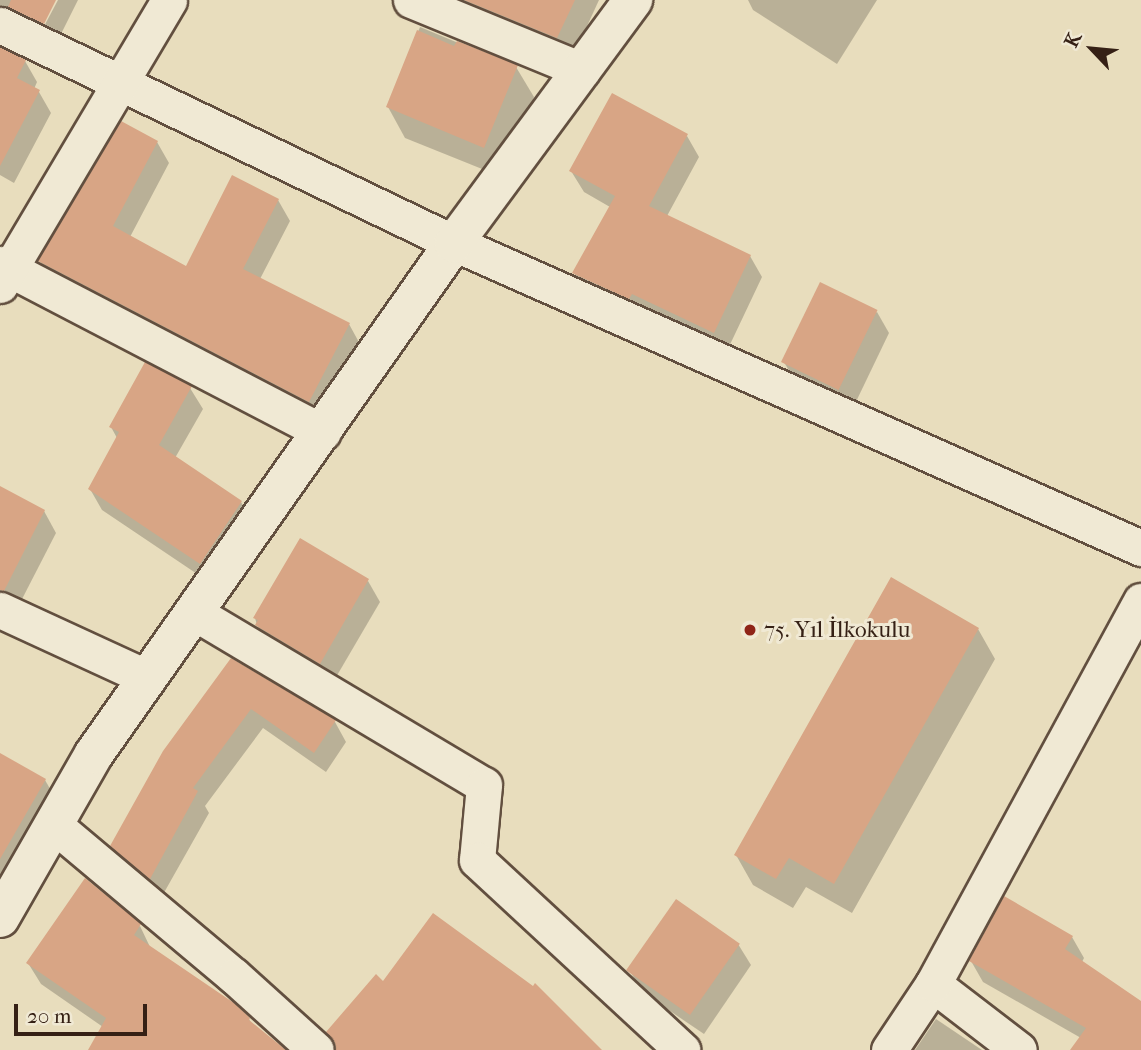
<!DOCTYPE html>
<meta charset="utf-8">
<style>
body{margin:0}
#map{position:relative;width:1141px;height:1050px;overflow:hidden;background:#e8ddbd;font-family:"IM FELL French Canon",serif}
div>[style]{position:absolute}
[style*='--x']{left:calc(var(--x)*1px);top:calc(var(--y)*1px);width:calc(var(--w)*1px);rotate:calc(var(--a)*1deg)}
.shadow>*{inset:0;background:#0003}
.building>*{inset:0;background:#d8a585;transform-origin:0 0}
.roads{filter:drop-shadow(2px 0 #624f3f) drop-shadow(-2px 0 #624f3f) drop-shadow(0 2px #624f3f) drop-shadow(0 -2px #624f3f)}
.minor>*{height:35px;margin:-17.5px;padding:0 17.5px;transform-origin:17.5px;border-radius:17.5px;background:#f0e9d4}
.tertiary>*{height:38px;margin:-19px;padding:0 19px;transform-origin:19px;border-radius:19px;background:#f0e9d4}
.dots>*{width:19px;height:19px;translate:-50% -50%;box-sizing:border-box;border:4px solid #f0e9d4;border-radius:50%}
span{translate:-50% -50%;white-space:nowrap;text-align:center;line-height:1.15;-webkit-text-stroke:6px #f0e9d4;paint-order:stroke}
.poi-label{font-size:23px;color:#352015}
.left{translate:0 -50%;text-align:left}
.north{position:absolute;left:1057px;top:14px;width:70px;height:70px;-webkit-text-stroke:5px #f0e9d4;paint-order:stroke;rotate:296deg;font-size:19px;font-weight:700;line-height:28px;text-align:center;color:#352015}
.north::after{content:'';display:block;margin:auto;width:24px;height:32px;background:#352015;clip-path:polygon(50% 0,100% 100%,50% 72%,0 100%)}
.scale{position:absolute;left:14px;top:1004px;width:133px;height:32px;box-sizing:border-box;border:4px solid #352015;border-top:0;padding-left:9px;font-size:21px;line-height:24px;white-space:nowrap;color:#352015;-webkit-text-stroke:5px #f0e9d4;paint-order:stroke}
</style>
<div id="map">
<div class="shadow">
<i style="clip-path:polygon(0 0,54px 0,38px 31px,41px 32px,58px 0,78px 0,56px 44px,0 30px)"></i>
<i style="clip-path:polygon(428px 0,599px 0,571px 61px)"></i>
<i style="clip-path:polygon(748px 0,877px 0,837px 64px,753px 10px)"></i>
<i style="clip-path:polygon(420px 27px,516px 67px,534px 97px,502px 177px,405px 138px,388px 107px)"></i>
<i style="clip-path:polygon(0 48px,25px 61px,37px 82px,34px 89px,39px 92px,51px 113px,14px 183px,0 175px)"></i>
<i style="clip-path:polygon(687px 136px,699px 157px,667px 216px,750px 256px,762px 277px,726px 353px,586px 294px,574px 273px,610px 207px,584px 192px,571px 171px)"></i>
<i style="clip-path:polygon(157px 142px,169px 163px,130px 237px,187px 268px,278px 200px,290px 221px,260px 279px,349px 324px,361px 346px,321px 422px,52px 282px,40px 261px)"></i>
<i style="clip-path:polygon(877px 312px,889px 333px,852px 410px,796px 383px,784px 362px)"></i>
<i style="clip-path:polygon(190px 388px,203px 409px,175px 458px,241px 502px,253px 523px,212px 584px,102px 510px,90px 489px,117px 438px,111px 427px)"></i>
<i style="clip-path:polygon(0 488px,44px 511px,56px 533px,20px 603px,0 592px)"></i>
<i style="clip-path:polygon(368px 581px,380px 602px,332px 684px,269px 646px,257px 625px,255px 618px)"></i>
<i style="clip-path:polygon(978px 629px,995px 659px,852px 913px,806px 887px,793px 908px,753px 885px,736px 855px)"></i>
<i style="clip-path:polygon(231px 660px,335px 722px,346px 742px,326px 772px,263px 728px,205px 806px,209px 813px,161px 898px,124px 866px,112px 846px)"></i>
<i style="clip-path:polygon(0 755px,45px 780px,57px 801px,0 901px)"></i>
<i style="clip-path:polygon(140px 926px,151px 949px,249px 1019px,253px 1027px,282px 1050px,90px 1050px,103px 1027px,41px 984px,28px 963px)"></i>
<i style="clip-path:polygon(1072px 937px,1084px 958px,1082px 962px,1141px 1003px,1141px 1050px,1072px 1050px,1081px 1038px,983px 982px,971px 961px)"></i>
<i style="clip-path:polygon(738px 944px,751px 965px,704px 1034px,642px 992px,630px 971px)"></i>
<i style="clip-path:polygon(936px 1019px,982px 1050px,915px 1050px)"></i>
</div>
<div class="building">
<i style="clip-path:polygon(11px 0,56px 0,44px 24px,8px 7px)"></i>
<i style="clip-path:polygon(464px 0,575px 0,557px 38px)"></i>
<i style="clip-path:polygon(417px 30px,454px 46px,457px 41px,518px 65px,484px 148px,386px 107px)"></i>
<i style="clip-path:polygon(0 47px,26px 60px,17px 78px,40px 90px,0 166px)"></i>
<i style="clip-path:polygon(612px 93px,688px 134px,649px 206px,751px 255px,714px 333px,632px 294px,629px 299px,572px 273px,615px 196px,569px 171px)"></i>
<i style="clip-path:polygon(121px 121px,158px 141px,113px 226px,186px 266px,232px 175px,279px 199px,243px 269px,350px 323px,309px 402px,38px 261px)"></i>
<i style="left:820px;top:282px;width:64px;height:89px;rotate:26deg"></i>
<i style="clip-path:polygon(145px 362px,192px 386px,159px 445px,242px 501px,200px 564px,88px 489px,119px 432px,109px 427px)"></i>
<i style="clip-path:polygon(0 486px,45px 510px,4px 591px,0 590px)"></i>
<i style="clip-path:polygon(300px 538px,369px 579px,320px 664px,255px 625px,258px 620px,253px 618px)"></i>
<i style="clip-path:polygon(891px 577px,979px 628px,834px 884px,789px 858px,776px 879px,734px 855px)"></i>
<i style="clip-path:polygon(231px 658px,336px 720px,314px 753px,251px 709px,193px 788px,198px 791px,150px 879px,110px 846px,163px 751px)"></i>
<i style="clip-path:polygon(0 753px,46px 779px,0 859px)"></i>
<i style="clip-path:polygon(85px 878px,141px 924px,134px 935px,234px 1003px,250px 1018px,249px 1020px,286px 1050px,88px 1050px,106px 1018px,26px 963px)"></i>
<i style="clip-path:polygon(1004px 896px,1073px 936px,1065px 949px,1141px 1001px,1141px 1050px,1070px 1050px,1086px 1028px,969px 961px)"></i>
<i style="left:676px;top:899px;width:78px;height:87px;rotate:35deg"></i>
<i style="clip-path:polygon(433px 913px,533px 986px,535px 983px,602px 1050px,336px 1050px,335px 1043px,326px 1032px,376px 974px,383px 981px)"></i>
</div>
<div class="roads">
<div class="minor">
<i style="--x:411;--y:0;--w:185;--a:22.3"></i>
<i style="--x:0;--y:25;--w:504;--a:25.65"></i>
<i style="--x:454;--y:243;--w:752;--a:23.94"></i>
<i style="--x:0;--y:264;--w:364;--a:27.5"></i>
<i style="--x:0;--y:285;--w:331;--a:-59.3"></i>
<i style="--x:0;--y:610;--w:163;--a:24.7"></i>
<i style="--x:195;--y:613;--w:336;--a:30.8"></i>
<i style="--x:484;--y:785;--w:75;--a:95.3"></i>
<i style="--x:477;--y:860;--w:280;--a:42.8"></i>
<i style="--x:54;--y:825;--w:235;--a:40"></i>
<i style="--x:234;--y:976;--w:110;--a:42.1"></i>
<i style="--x:933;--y:984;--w:108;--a:37.5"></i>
<i style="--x:889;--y:1050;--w:79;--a:-56.3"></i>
<i style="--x:933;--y:984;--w:436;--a:-61.5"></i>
</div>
<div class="tertiary">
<i style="--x:0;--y:918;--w:189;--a:-60.2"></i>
<i style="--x:94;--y:754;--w:625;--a:-54.84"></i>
<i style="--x:454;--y:243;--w:302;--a:-53.6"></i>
</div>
</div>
<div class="dots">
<i style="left:750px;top:630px;background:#8f2418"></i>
</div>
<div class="poi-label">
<span class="left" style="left:764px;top:630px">75. Yıl İlkokulu</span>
</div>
<div class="north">K</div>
<div class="scale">20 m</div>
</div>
